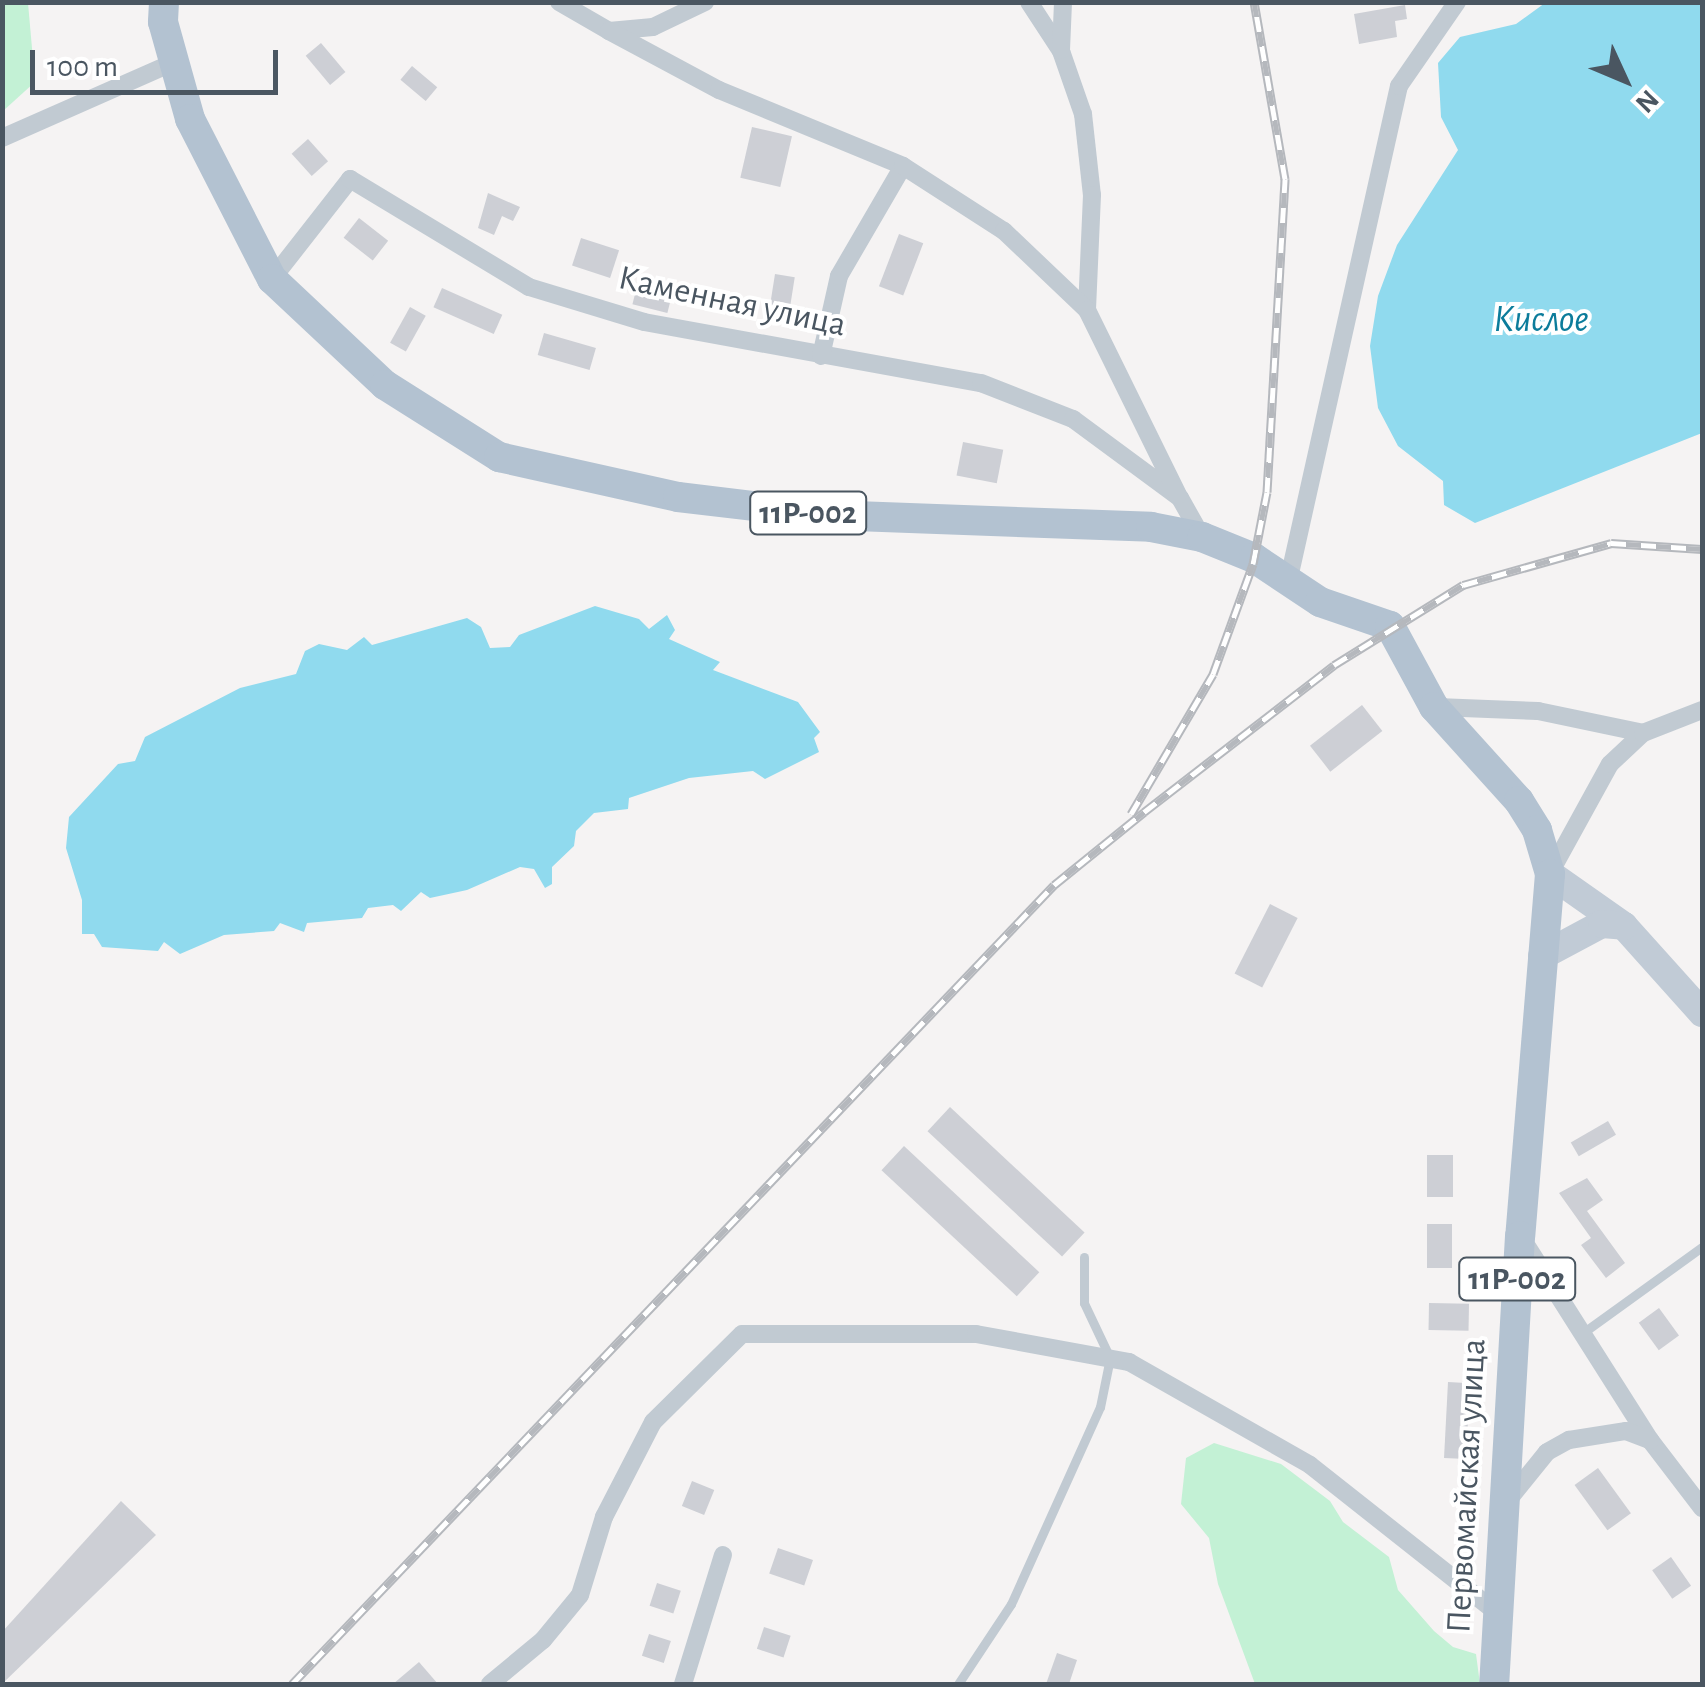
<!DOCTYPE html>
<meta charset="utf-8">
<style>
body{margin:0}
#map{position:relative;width:1705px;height:1687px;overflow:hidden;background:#f5f3f3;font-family:"Alegreya Sans",sans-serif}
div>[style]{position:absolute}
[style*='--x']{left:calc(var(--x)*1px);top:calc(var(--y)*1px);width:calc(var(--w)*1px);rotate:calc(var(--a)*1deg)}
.green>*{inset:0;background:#c3f1d5}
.water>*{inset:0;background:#90daee}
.building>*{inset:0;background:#cdcfd5;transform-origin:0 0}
.lane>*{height:9px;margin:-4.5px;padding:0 4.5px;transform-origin:4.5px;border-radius:4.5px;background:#c1cad2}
.street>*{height:18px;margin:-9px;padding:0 9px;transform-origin:9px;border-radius:9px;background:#c1cad2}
.secondary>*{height:28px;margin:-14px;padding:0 14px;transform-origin:14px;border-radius:14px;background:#c1cbd6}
.primary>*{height:30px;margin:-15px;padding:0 15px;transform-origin:15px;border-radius:15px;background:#b3c2d1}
.rail>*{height:9px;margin-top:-4.5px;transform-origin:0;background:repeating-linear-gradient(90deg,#fff 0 15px,#b5b8bd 0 30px);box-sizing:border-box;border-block:2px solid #b5b8bd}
span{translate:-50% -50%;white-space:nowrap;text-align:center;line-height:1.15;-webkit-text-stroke:8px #fff;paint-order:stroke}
.shield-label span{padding:2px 8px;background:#fff;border:2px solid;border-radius:8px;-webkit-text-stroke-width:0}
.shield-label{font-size:32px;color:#4a5661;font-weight:700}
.street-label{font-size:35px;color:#4a5661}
.water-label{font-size:38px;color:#0c7c9b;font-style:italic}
.frame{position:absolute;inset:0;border:5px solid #4a5661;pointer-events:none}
.north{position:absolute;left:1575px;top:30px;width:100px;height:100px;-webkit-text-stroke:8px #fff;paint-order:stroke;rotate:134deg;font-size:28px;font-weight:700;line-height:40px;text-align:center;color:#4a5661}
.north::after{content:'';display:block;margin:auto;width:35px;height:45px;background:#4a5661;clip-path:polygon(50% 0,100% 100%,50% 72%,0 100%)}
.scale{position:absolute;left:30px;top:50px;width:248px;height:45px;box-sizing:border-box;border:5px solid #4a5661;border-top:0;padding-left:12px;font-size:30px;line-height:35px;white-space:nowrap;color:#4a5661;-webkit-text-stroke:8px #fff;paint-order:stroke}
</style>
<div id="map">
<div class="green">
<i style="clip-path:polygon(3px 2px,28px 3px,35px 82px,3px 111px)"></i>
<i style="clip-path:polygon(1214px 1443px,1281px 1464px,1330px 1501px,1343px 1522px,1389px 1557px,1398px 1590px,1434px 1631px,1453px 1647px,1476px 1654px,1480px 1684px,1255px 1684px,1218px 1584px,1209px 1538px,1181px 1504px,1186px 1458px)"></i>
</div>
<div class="water">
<i style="clip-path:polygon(1545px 3px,1702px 3px,1702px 433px,1475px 523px,1444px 505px,1443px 481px,1398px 446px,1378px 408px,1370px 346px,1378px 296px,1397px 245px,1458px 150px,1441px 117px,1438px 63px,1460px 37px,1516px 24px)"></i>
<i style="clip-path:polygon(595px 606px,639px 619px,649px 629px,667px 615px,675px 630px,669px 639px,720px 662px,713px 670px,798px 702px,820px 732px,814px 738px,819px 752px,765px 779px,753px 771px,689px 778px,629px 798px,628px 809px,594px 813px,576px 831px,574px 846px,552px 867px,552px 884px,545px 888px,534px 869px,520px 867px,467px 890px,430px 898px,421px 892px,401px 911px,393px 905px,368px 908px,362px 918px,307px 923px,304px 932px,280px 923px,274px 931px,224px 935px,180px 954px,164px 942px,158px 951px,102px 947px,94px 934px,82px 934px,82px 900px,66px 848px,69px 817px,118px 764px,135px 761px,145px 737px,240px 688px,296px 674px,305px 651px,319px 644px,347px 650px,364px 637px,372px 645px,467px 618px,481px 627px,490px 648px,510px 647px,519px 635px)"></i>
</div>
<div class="building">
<i style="clip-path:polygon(1405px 5px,1407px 19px,1395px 21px,1397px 37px,1359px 44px,1354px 14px)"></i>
<i style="left:321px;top:43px;width:38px;height:20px;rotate:50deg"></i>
<i style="left:412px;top:66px;width:33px;height:18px;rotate:40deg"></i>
<i style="left:752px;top:127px;width:41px;height:52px;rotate:13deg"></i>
<i style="left:308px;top:139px;width:30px;height:22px;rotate:48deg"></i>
<i style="clip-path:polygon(488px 193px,520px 207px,513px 221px,502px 216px,494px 235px,478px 228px)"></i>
<i style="left:359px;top:218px;width:37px;height:25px;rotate:38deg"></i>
<i style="left:899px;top:234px;width:26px;height:56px;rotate:21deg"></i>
<i style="left:581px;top:238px;width:40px;height:29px;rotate:18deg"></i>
<i style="left:775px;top:274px;width:20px;height:39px;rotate:9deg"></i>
<i style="left:639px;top:278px;width:36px;height:27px;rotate:14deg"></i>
<i style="left:442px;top:288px;width:66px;height:21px;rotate:24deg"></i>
<i style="left:410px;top:307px;width:18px;height:41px;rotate:29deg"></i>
<i style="left:544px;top:333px;width:54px;height:23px;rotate:16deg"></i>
<i style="left:963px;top:442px;width:41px;height:34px;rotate:11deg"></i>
<i style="left:1362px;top:705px;width:33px;height:66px;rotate:52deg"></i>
<i style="left:1270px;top:904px;width:31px;height:78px;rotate:27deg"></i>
<i style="left:950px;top:1107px;width:184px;height:33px;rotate:43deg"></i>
<i style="left:1608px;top:1121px;width:16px;height:43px;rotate:60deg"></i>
<i style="left:904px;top:1146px;width:185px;height:33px;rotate:43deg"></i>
<i style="left:1427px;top:1155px;width:26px;height:42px"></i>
<i style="clip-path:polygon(1587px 1178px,1603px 1200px,1587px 1211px,1625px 1263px,1606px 1278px,1581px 1245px,1591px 1238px,1559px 1193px)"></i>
<i style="left:1427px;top:1224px;width:25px;height:44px"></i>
<i style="left:1429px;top:1303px;width:40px;height:27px;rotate:1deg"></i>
<i style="left:1659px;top:1308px;width:34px;height:25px;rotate:54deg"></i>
<i style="left:1448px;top:1382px;width:22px;height:76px;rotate:3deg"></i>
<i style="left:1598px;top:1468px;width:56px;height:29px;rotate:54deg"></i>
<i style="left:692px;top:1481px;width:24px;height:27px;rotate:22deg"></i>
<i style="clip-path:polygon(121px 1501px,156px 1535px,2px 1684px,2px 1632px)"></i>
<i style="left:778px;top:1548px;width:37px;height:27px;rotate:19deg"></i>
<i style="left:1671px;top:1557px;width:35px;height:23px;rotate:55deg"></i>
<i style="left:657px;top:1583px;width:25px;height:24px;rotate:18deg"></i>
<i style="left:764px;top:1627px;width:28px;height:23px;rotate:18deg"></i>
<i style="left:649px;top:1634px;width:23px;height:23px;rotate:18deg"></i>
<i style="clip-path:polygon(1057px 1653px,1077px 1660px,1069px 1684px,1046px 1684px)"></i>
<i style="clip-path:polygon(419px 1662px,438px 1684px,393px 1684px)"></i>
</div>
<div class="lane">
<i style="--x:1584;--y:1332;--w:145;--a:-35.8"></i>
<i style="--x:958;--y:1684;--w:96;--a:-56.5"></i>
<i style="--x:1011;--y:1604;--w:216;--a:-65.7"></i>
<i style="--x:1100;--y:1407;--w:50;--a:-78.5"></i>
<i style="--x:1110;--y:1358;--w:61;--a:-115.3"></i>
<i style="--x:1084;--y:1303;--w:46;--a:-90"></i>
</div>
<div class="street">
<i style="--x:559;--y:2;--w:58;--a:30.1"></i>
<i style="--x:609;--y:31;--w:44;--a:-5.2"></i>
<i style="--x:653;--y:27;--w:58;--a:-25.7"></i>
<i style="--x:1029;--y:2;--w:59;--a:56.9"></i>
<i style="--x:1061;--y:51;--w:67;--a:70.8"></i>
<i style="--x:1083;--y:114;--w:81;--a:83.7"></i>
<i style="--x:1092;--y:195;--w:115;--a:92.5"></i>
<i style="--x:609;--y:31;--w:125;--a:28.2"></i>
<i style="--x:719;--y:90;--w:199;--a:22.4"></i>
<i style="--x:1061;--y:50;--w:48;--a:-87.6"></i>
<i style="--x:2;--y:138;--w:188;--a:-23.8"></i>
<i style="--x:272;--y:279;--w:127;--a:-52"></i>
<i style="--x:350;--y:179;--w:209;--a:31.1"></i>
<i style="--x:529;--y:287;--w:120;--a:16.9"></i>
<i style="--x:644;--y:322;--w:342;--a:10.3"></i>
<i style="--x:981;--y:383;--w:99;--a:21.4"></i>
<i style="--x:1073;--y:419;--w:133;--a:36.4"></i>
<i style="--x:1180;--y:498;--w:45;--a:60.6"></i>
<i style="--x:821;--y:356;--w:82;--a:-77.3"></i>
<i style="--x:839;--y:276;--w:127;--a:-59.8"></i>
<i style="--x:903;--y:166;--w:120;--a:32.8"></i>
<i style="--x:1004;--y:231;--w:115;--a:43.6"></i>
<i style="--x:1087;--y:310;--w:206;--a:63.8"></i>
<i style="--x:1289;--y:578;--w:504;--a:-77.4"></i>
<i style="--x:1399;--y:86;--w:102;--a:-55.4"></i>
<i style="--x:1437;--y:707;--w:101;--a:2.3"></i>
<i style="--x:1538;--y:711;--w:107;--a:11.8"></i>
<i style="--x:1550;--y:873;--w:124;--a:-61.2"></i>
<i style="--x:1610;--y:764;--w:45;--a:-43.2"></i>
<i style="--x:1643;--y:733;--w:63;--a:-21.3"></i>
<i style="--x:1523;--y:1240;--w:237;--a:57.6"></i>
<i style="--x:1650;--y:1440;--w:86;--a:52.6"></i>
<i style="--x:1509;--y:1499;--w:60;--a:-51"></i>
<i style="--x:1547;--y:1452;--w:25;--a:-29"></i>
<i style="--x:1569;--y:1440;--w:58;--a:-9"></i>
<i style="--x:1626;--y:1431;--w:26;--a:21"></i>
<i style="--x:490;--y:1684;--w:69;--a:-39.7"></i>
<i style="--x:543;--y:1640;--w:58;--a:-50.6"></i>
<i style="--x:580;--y:1595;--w:82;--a:-72.9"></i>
<i style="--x:604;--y:1517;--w:107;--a:-62.7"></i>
<i style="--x:653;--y:1422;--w:125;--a:-44.7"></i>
<i style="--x:742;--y:1334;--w:234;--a:0"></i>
<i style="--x:976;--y:1334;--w:156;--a:10.4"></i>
<i style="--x:1129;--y:1362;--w:208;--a:29.6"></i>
<i style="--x:1310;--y:1465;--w:237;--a:38.3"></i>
<i style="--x:683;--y:1684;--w:135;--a:-72.8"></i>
</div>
<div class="secondary">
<i style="--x:1550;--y:874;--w:90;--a:35.1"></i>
<i style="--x:1624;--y:926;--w:117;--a:48.1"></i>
<i style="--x:1542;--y:956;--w:68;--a:-28.1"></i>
<i style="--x:1602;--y:924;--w:22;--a:5"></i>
</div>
<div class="primary">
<i style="--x:164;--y:2;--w:20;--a:93"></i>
<i style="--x:163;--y:22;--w:101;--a:74.4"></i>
<i style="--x:190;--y:119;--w:180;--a:62.9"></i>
<i style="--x:272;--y:279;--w:155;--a:43.2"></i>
<i style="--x:385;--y:385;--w:135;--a:32.3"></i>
<i style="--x:499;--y:457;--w:183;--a:12.6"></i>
<i style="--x:678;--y:497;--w:151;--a:6.8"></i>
<i style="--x:828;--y:515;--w:323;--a:2.1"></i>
<i style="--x:1151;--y:527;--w:52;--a:11.1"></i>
<i style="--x:1202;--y:537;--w:56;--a:22"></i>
<i style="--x:1254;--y:558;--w:79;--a:33.7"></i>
<i style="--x:1320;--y:602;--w:74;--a:18.9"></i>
<i style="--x:1390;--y:626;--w:92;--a:61.5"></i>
<i style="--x:1434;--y:707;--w:127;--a:47.9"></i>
<i style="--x:1519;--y:801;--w:34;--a:58"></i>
<i style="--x:1537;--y:830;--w:46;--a:73.5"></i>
<i style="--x:1550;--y:874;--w:363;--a:94.7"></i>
<i style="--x:1520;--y:1236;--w:449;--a:93.3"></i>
</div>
<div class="rail">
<i style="--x:1131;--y:814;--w:162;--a:-59.6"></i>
<i style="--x:1213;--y:674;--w:117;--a:-70"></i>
<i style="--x:1253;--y:564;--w:73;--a:-79"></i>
<i style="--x:1267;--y:492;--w:314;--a:-86.7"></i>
<i style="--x:1285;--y:179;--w:180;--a:-99.9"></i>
<i style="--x:292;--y:1684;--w:1104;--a:-46.36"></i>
<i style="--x:1054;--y:885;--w:116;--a:-39"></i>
<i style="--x:1144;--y:812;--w:240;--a:-37.7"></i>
<i style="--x:1334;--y:665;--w:152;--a:-31.8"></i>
<i style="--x:1463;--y:585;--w:154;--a:-15.8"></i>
<i style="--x:1611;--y:543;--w:91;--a:3.8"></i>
</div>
<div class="shield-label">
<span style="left:808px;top:513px">11Р-002</span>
<span style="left:1517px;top:1279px">11Р-002</span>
</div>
<div class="street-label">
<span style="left:732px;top:302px;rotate:12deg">Каменная улица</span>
<span style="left:1467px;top:1486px;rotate:-87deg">Первомайская улица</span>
</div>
<div class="water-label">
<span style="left:1541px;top:321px">Кислое</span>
</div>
<div class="frame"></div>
<div class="north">N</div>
<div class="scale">100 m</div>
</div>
